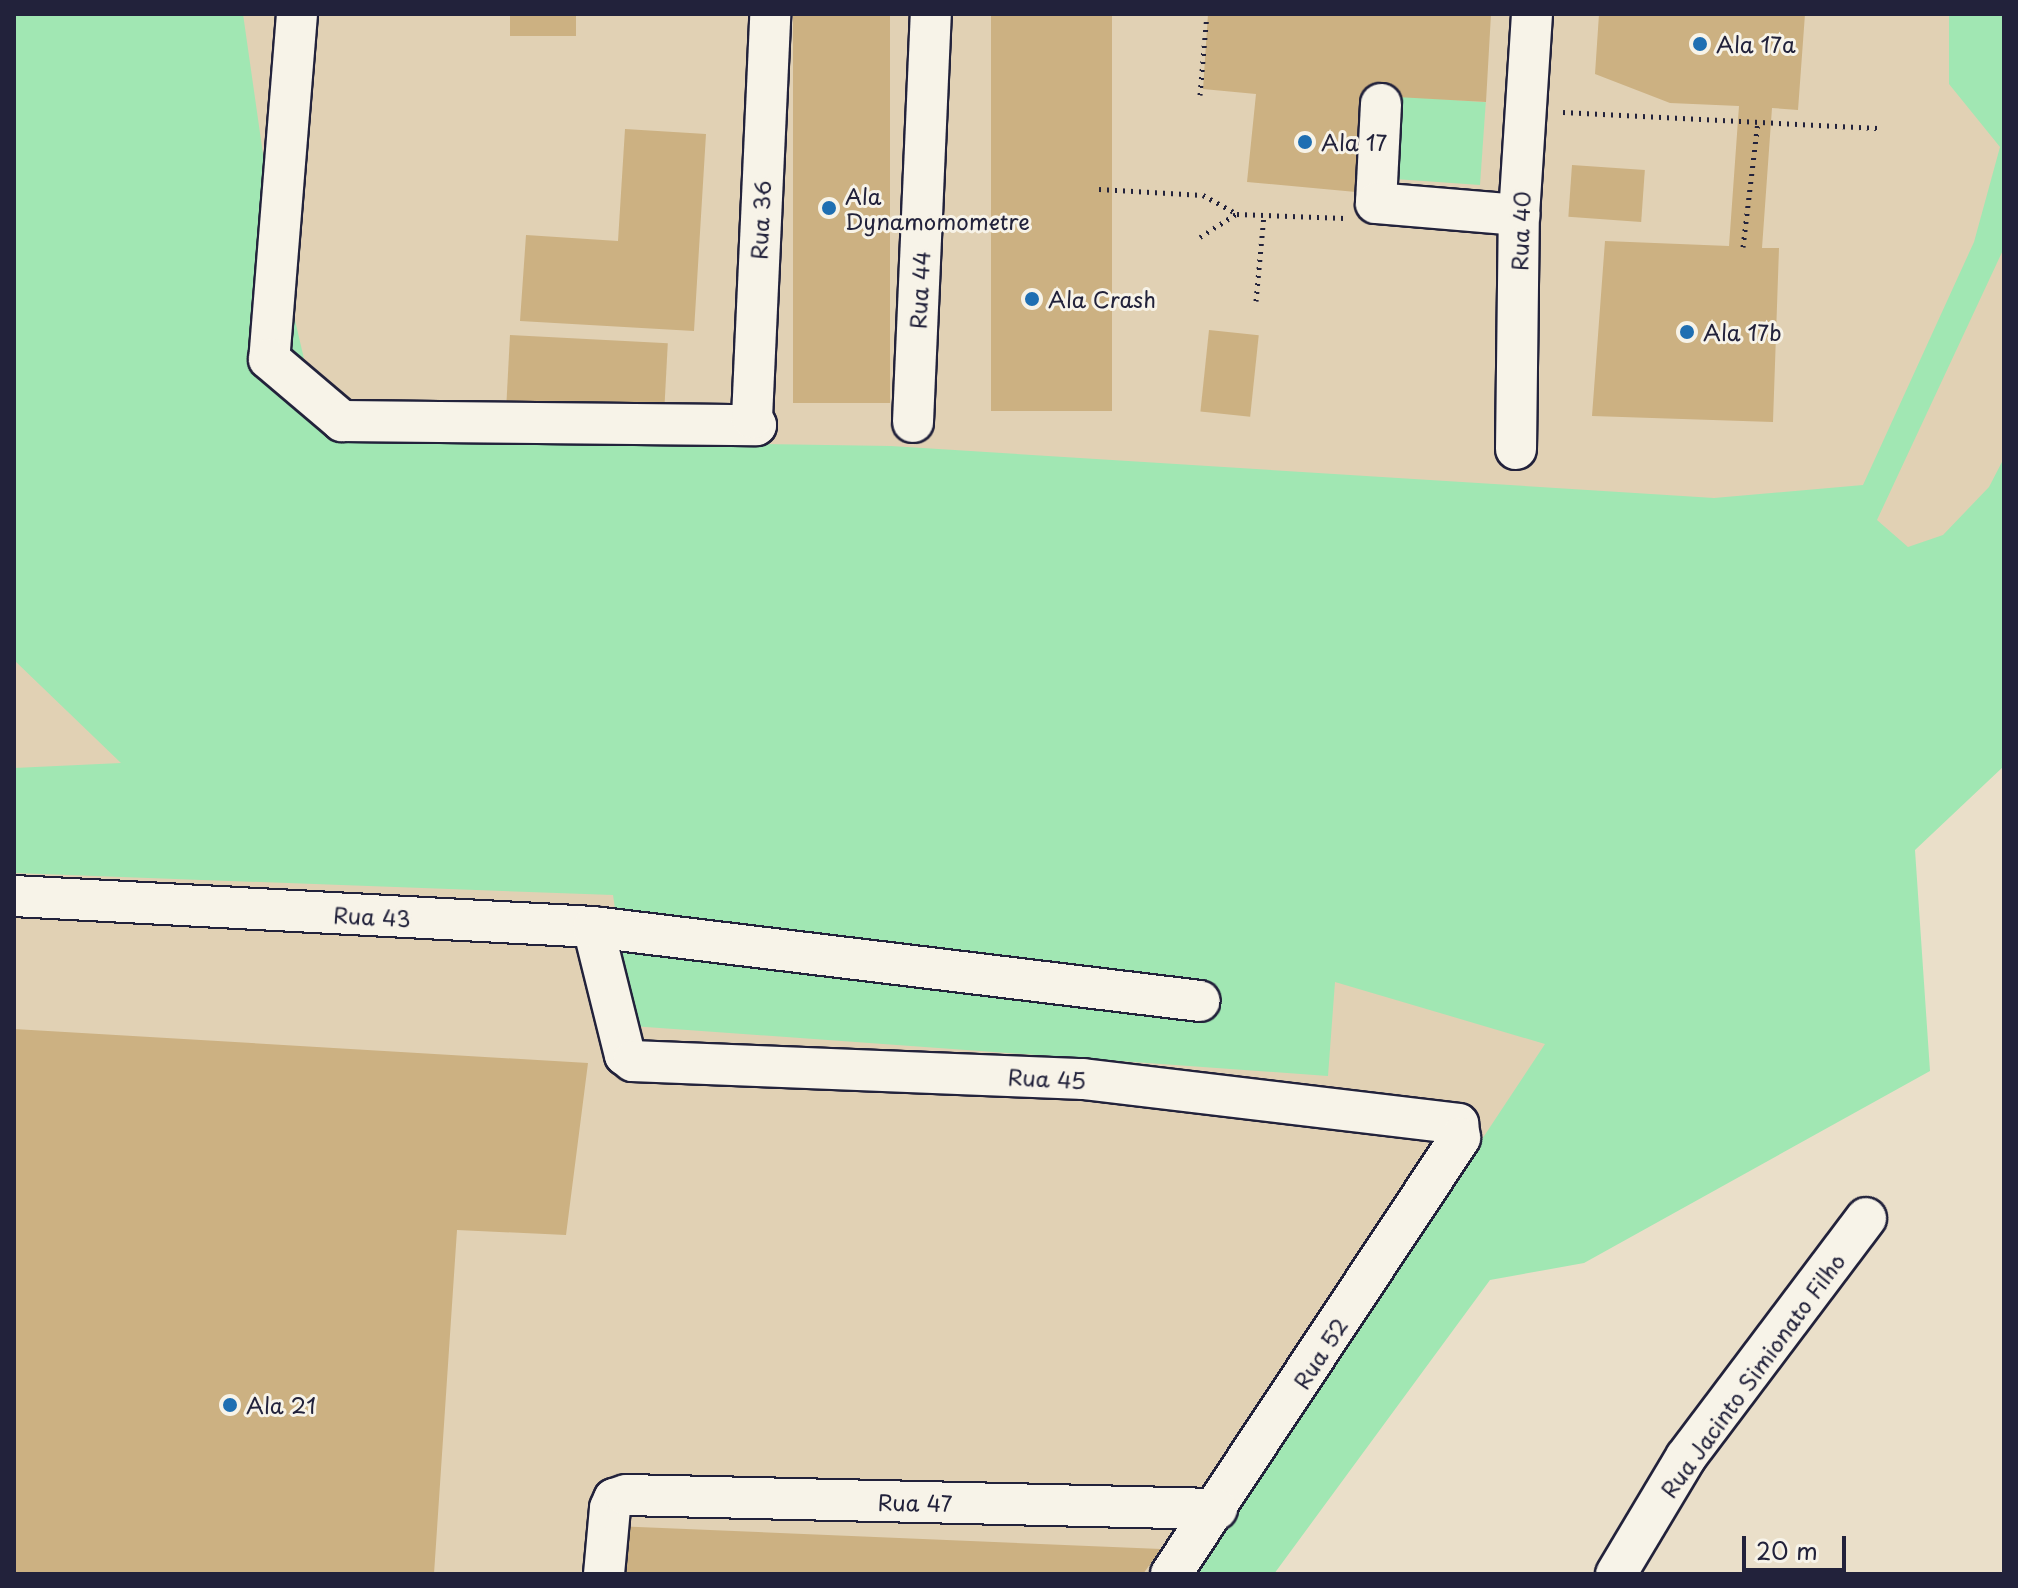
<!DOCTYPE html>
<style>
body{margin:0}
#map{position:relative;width:2018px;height:1588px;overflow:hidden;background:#eadfc9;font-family:"Playpen Sans",sans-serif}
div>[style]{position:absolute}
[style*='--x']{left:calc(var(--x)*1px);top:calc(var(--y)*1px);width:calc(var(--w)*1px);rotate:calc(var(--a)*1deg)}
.built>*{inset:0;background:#e1d1b4}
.green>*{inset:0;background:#a1e7b3;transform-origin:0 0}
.building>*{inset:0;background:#ccb182;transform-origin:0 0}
.path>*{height:5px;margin-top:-2.5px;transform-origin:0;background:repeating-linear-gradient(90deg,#22223b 0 2px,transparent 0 8px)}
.roads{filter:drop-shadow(2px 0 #22223b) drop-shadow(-2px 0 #22223b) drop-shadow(0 2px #22223b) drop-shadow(0 -2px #22223b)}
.minor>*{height:40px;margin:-20px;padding:0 20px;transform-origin:20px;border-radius:20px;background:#f7f3e8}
.dots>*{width:22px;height:22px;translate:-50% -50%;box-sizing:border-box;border:4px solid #f7f3e8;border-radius:50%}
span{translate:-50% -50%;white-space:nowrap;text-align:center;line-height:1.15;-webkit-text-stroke:6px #f7f3e8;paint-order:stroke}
.poi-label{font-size:22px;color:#22223b}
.left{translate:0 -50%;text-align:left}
.street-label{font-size:22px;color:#22223b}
.frame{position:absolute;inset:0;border:16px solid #22223b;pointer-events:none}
.scale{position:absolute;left:1742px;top:1536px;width:104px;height:36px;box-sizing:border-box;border:4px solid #22223b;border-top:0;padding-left:10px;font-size:24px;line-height:28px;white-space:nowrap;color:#22223b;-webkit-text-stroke:6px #f7f3e8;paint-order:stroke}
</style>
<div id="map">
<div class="built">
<i style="clip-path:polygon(14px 14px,2004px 14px,2004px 528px,1211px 1574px,14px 1574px)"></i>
</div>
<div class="green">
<i style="clip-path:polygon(14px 14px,243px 14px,274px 231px,313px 397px,685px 443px,891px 446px,1714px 498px,1863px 485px,1974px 242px,2000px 147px,1949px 84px,1949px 14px,2004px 14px,2004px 248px,1877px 520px,1908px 547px,1943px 535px,1989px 487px,2004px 458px,2004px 766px,1915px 850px,1930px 1071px,1584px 1263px,1490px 1280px,1274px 1574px,1194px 1574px,1545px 1044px,1335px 982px,1328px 1076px,632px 1026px,613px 895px,14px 873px,14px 768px,121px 763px,14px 660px)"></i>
<i style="left:1397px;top:96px;width:89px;height:83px;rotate:4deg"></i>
</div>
<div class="building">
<i style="left:510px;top:14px;width:66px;height:22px"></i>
<i style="left:793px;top:14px;width:97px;height:389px"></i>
<i style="left:991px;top:14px;width:121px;height:397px"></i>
<i style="clip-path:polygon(1208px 14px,1491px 14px,1486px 102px,1361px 95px,1356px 192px,1247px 182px,1256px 94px,1203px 89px)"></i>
<i style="clip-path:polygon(1599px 14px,1805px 14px,1798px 110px,1772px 108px,1762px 248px,1779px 248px,1773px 422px,1592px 416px,1605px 241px,1729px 246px,1739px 106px,1670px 103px,1595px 74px)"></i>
<i style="clip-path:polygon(625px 129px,706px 134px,694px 331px,520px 321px,526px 235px,618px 241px)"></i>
<i style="left:1572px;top:165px;width:73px;height:52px;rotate:4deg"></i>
<i style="left:1209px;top:330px;width:50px;height:82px;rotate:6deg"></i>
<i style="left:510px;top:335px;width:158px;height:75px;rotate:3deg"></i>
<i style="clip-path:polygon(14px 1029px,588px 1063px,566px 1235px,457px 1230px,434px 1574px,14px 1574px)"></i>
<i style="clip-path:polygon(614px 1526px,1161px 1549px,1143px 1574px,612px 1574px)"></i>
</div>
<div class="path">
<i style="--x:1200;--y:95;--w:81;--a:-85.1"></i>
<i style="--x:1563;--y:112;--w:315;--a:2.9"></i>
<i style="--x:1099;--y:189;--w:104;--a:3.3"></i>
<i style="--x:1203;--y:195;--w:39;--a:29"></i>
<i style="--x:1237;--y:214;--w:108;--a:2.1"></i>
<i style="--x:1200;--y:237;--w:43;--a:-32.6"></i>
<i style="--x:1743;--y:247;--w:127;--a:-83.2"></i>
<i style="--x:1256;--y:301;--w:86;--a:-84.7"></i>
</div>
<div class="roads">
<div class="minor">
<i style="--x:297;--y:14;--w:346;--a:94.6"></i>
<i style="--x:269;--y:359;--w:96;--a:40.3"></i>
<i style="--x:342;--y:421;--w:414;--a:0.6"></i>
<i style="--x:756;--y:425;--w:8;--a:-120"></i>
<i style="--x:752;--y:418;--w:404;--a:-87.4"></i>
<i style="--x:1381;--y:104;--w:99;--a:92.9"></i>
<i style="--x:1376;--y:203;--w:144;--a:4.8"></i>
<i style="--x:913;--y:422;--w:408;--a:-87.5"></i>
<i style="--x:1516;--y:449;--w:234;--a:-89.3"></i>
<i style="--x:1519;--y:215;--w:201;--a:-86.3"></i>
<i style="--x:14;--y:896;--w:580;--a:3.06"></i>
<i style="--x:593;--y:927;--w:132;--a:76"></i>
<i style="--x:625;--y:1055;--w:10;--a:37"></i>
<i style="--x:633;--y:1061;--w:450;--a:2.3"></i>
<i style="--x:1083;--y:1079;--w:378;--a:6.8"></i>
<i style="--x:1458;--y:1124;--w:14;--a:82"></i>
<i style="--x:1460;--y:1138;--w:523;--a:123.54"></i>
<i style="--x:593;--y:927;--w:611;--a:6.95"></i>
<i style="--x:604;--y:1574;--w:66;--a:-84.8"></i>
<i style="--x:610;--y:1508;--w:10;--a:-66"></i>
<i style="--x:614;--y:1499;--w:13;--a:-18"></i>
<i style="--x:626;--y:1495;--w:591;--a:1.36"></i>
<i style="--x:1616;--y:1574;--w:136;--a:-59.1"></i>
<i style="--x:1686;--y:1457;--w:299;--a:-53"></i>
</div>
</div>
<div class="dots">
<i style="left:1700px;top:44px;background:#1f6fb2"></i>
<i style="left:1305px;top:142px;background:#1f6fb2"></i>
<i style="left:829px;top:208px;background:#1f6fb2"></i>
<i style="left:1032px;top:299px;background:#1f6fb2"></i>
<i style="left:1687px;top:332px;background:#1f6fb2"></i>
<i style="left:230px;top:1405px;background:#1f6fb2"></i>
</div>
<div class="poi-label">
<span class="left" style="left:1716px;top:44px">Ala 17a</span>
<span class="left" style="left:1321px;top:142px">Ala 17</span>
<span class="left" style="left:845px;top:208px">Ala<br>Dynamomometre</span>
<span class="left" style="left:1048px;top:299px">Ala Crash</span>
<span class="left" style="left:1703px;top:332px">Ala 17b</span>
<span class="left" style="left:246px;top:1405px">Ala 21</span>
</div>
<div class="street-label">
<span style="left:760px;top:220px;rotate:-87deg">Rua 36</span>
<span style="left:1520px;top:231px;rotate:-88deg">Rua 40</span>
<span style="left:919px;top:290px;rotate:-87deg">Rua 44</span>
<span style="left:372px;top:916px;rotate:3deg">Rua 43</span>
<span style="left:1047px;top:1078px;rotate:3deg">Rua 45</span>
<span style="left:1320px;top:1353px;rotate:-57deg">Rua 52</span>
<span style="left:1752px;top:1375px;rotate:-54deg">Rua Jacinto Simionato Filho</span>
<span style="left:915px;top:1502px;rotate:1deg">Rua 47</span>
</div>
<div class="frame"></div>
<div class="scale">20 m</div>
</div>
